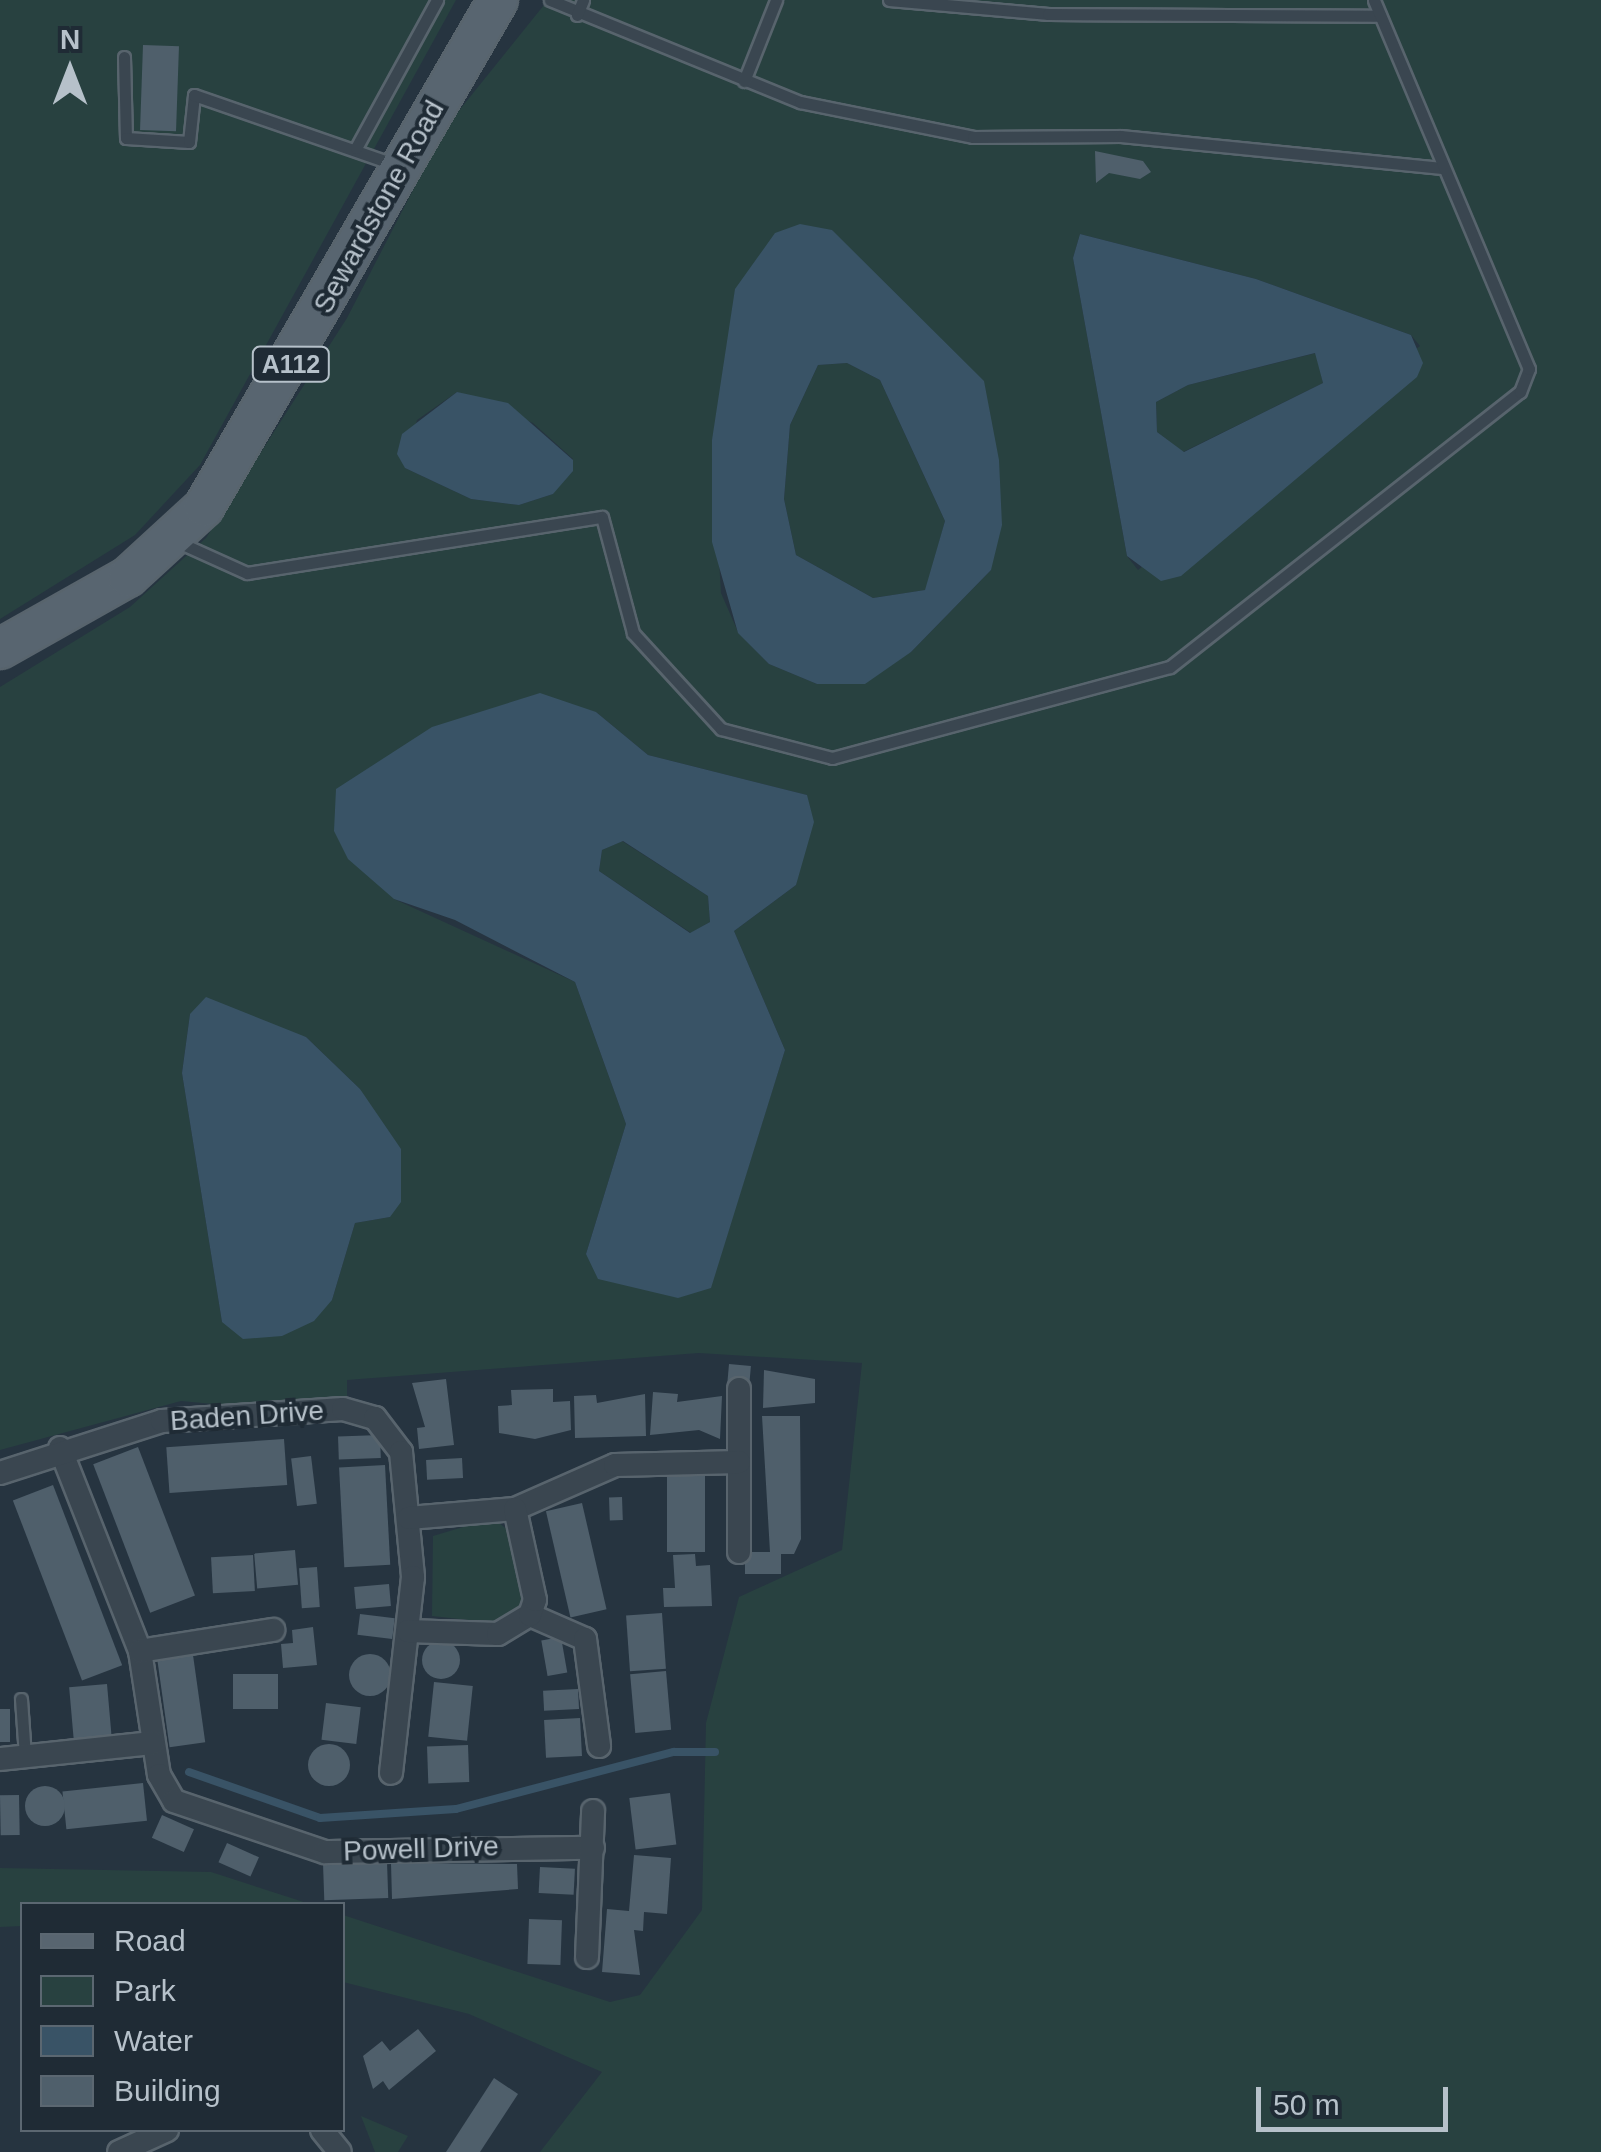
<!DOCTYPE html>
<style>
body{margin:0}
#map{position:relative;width:1601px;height:2152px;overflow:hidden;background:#263440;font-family:Arial,sans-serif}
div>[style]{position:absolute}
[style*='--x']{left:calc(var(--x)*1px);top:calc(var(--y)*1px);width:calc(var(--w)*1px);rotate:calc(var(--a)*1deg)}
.green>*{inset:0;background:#284140}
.water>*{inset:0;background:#395366}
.stream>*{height:8px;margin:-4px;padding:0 4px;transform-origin:4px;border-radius:4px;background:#395366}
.building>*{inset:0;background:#4f5f6b;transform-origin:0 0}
.round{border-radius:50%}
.roads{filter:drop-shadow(2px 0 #58646d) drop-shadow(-2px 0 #58646d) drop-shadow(0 2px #58646d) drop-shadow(0 -2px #58646d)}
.service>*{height:11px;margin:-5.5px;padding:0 5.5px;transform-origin:5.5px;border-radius:5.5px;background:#3a4650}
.minor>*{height:22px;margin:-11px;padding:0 11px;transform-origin:11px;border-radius:11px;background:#3a4650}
.primary>*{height:38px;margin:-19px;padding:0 19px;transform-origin:19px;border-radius:19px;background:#586570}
span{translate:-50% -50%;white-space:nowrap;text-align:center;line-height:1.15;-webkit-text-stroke:8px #1f2b35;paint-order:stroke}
.shield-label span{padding:2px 8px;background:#1f2b35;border:2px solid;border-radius:8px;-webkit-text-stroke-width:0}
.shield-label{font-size:25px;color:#b6c1ca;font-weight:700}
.street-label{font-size:28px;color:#b6c1ca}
.legend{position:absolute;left:20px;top:1902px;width:325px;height:230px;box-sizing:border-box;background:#1f2b35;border:2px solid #5b6771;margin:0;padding:12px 18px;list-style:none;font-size:30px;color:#b6c1ca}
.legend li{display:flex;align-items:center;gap:20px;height:50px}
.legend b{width:50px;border:2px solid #5b6771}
.north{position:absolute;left:20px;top:20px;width:100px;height:100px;-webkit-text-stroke:8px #1f2b35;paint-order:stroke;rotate:0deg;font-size:28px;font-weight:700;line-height:40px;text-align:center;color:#b6c1ca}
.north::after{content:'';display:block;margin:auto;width:35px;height:45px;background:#b6c1ca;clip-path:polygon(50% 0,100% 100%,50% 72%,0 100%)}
.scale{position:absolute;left:1256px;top:2087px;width:192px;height:45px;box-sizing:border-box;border:5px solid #b6c1ca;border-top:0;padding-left:12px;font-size:30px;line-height:35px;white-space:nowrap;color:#b6c1ca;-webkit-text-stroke:8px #1f2b35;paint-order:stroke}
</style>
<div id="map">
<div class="green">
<i style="clip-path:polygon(0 0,456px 0,200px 465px,135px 535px,0 619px)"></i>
<i style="clip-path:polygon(evenodd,548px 0,1601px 0,1601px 2152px,540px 2152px,602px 2072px,469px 2014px,343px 1982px,343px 1915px,610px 2002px,640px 1995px,702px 1910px,706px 1723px,739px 1597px,842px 1550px,862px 1363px,699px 1353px,347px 1380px,347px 1396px,245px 1407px,181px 1401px,0 1450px,0 687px,130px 607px,206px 538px,347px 318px,445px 128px,548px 0,832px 230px,991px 570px,911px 652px,817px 684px,769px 664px,738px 632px,721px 593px,712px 440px,832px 230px,548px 0,1080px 234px,1256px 279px,1411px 335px,1420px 346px,1138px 570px,1127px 556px,1073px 258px,1080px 234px,548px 0,457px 392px,533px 423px,573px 459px,553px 494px,519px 505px,471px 499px,405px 468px,417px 420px,457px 392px,548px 0,596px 712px,648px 755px,807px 795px,796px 885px,734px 931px,785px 1050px,710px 1288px,586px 1254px,626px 1124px,575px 982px,394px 899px,596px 712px,548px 0,190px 1014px,306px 1037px,360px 1089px,390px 1217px,355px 1223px,332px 1300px,222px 1322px,182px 1073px,190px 1014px)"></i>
<i style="clip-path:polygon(1316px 353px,1323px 383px,1183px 452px,1157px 432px,1156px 402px,1188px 385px)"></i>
<i style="clip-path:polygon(847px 363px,880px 380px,945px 521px,926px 590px,873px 598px,796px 555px,784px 499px,790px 425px,818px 365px)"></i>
<i style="clip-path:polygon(622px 841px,708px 896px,710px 922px,691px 933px,599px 871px,602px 850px)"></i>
<i style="clip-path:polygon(493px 1518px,509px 1531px,524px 1607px,496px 1623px,432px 1616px,433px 1536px)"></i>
<i style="clip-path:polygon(0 1868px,211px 1872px,310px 1904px,22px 1904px,22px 1926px,0 1927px)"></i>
<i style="clip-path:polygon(361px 2116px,408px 2136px,398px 2152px,375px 2152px)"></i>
</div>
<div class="water">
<i style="clip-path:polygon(evenodd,800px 224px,832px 230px,984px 381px,999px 460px,1002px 525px,991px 570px,911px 652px,865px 684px,817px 684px,769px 664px,738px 633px,712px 542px,712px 440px,735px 289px,775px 233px,800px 224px,847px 363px,880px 380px,945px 521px,925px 590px,873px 598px,796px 555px,784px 499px,790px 425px,818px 365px,847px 363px)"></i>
<i style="clip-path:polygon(evenodd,1080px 234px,1256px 279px,1411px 335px,1423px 363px,1417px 377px,1181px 576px,1161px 581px,1127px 556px,1073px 258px,1080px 234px,1315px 353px,1323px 383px,1184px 452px,1157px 432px,1156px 402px,1188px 385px,1315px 353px)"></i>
<i style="clip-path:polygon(457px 392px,508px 403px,573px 460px,573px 471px,553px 494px,519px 505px,471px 499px,405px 468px,397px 454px,402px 434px)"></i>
<i style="clip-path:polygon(evenodd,540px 693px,596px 712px,648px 755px,807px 795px,814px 822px,796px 885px,734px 931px,785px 1050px,711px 1288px,678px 1298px,598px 1279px,586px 1254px,626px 1124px,575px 982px,455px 920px,394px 899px,348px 859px,334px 831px,336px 789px,432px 727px,540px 693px,623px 841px,708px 896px,710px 922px,690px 933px,599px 871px,602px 850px,623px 841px)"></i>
<i style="clip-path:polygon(206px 997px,306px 1037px,360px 1089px,401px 1149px,401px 1202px,390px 1217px,355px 1223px,332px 1300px,314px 1321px,282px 1336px,243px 1339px,222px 1322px,182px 1073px,190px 1014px)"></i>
</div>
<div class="stream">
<i style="--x:189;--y:1772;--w:139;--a:19.3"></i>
<i style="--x:320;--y:1818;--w:136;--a:-3.8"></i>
<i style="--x:456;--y:1809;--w:225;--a:-14.7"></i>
<i style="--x:674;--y:1752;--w:41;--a:0"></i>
</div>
<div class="building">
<i style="left:143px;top:45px;width:36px;height:85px;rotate:2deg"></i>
<i style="clip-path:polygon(1095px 151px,1143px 161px,1151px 172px,1140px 179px,1109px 173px,1096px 183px)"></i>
<i style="left:729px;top:1364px;width:22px;height:23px;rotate:5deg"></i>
<i style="clip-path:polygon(764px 1370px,815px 1379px,815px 1403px,763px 1408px)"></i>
<i style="clip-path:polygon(446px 1379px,454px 1445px,419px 1449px,417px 1428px,425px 1427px,412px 1383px)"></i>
<i style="clip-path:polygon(553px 1389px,553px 1402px,570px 1401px,571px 1430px,535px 1439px,499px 1433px,498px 1406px,512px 1405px,511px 1390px)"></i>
<i style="clip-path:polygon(653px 1392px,678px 1394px,677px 1402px,722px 1396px,720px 1439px,699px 1430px,650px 1435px)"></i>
<i style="clip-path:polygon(645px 1394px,646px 1436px,575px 1438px,574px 1396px,596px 1395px,597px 1403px)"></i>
<i style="clip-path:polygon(762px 1416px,800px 1416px,801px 1539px,794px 1554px,781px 1554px,781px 1574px,745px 1574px,745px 1552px,770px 1552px)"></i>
<i style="left:380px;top:1435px;width:23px;height:42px;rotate:88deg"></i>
<i style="left:284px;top:1439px;width:46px;height:118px;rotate:86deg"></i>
<i style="left:138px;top:1447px;width:159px;height:48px;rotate:69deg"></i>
<i style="left:311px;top:1456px;width:48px;height:20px;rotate:83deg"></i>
<i style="left:462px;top:1458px;width:20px;height:36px;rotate:87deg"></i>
<i style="left:385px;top:1465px;width:100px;height:46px;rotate:87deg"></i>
<i style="left:667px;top:1472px;width:38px;height:80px"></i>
<i style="left:53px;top:1485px;width:193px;height:43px;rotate:69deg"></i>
<i style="left:622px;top:1497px;width:23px;height:13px;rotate:88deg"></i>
<i style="left:582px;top:1503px;width:109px;height:37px;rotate:77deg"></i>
<i style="left:295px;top:1550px;width:35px;height:41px;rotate:85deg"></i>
<i style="clip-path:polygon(695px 1554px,696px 1566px,710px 1565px,712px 1606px,664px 1607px,663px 1588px,675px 1588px,673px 1555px)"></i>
<i style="left:253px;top:1555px;width:36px;height:42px;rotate:87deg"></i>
<i style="left:317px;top:1567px;width:40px;height:18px;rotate:86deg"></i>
<i style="left:389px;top:1584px;width:22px;height:35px;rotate:85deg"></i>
<i style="left:662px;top:1613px;width:56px;height:36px;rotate:86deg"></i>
<i style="left:360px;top:1614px;width:35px;height:21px;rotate:7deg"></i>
<i style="clip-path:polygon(313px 1627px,317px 1665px,283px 1668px,281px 1644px,293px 1643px,292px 1630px)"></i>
<i style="left:561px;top:1637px;width:36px;height:20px;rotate:80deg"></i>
<i class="round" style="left:422px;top:1641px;width:38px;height:38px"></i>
<i class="round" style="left:349px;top:1654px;width:42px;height:42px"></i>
<i style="left:193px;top:1655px;width:88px;height:36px;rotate:82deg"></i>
<i style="left:666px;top:1671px;width:59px;height:36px;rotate:85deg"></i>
<i style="left:233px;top:1674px;width:45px;height:35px"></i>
<i style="left:434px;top:1682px;width:39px;height:55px;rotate:6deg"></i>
<i style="left:107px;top:1684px;width:53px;height:38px;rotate:85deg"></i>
<i style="left:578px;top:1689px;width:20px;height:35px;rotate:87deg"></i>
<i style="left:326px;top:1703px;width:35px;height:37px;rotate:7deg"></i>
<i style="left:0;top:1709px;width:10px;height:33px"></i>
<i style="left:580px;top:1718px;width:38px;height:36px;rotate:87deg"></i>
<i class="round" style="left:308px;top:1744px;width:42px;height:42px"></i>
<i style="left:468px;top:1745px;width:37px;height:41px;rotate:88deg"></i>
<i style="left:143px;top:1783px;width:38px;height:81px;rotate:84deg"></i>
<i class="round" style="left:25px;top:1786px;width:40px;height:40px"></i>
<i style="left:670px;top:1793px;width:52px;height:41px;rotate:83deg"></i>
<i style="left:19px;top:1795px;width:40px;height:19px;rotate:89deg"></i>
<i style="left:162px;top:1815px;width:35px;height:25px;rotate:24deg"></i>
<i style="left:227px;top:1843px;width:35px;height:21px;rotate:24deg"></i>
<i style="clip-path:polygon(634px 1855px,671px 1858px,667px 1914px,644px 1912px,643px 1931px,634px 1930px,640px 1975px,602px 1972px,607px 1909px,629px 1911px)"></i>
<i style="left:387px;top:1862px;width:36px;height:64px;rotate:88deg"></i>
<i style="clip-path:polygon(391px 1863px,517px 1864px,518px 1889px,392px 1899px)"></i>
<i style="left:540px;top:1867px;width:35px;height:26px;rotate:3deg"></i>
<i style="left:529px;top:1919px;width:33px;height:45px;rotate:2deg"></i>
<i style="clip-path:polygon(418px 2029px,436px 2051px,389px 2090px,383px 2081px,373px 2089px,363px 2056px,382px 2041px,390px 2051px)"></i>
<i style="clip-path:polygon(494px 2078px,518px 2094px,480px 2152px,446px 2152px)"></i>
</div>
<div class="roads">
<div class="service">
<i style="--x:550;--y:0;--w:270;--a:22.2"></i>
<i style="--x:800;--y:102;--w:177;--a:11.4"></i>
<i style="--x:973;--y:137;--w:148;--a:-0.4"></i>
<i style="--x:1121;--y:136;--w:322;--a:5.7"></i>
<i style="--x:889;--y:0;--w:160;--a:5"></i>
<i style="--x:1048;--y:14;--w:332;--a:0.3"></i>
<i style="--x:577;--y:15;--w:16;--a:-68"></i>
<i style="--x:124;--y:57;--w:81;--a:88.6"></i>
<i style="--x:126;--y:138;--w:63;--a:3.6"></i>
<i style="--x:189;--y:142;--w:47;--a:-83.9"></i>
<i style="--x:194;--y:95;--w:214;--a:19.1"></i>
<i style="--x:744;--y:81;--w:87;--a:-68.4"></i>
<i style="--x:356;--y:148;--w:169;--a:-61.3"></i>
<i style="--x:178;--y:542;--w:76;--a:24.2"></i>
<i style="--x:247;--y:573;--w:359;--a:-9"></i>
<i style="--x:602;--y:517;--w:120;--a:75"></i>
<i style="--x:633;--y:633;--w:130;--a:47.5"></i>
<i style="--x:721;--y:729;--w:115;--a:14.6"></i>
<i style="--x:832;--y:758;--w:350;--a:-15.1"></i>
<i style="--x:1170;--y:667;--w:445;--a:-38.2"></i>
<i style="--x:1520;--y:392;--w:25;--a:-69"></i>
<i style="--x:1529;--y:369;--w:400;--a:-112.8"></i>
<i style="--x:21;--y:1699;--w:57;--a:86"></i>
</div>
<div class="minor">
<i style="--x:739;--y:1389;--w:163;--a:90"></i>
<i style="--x:60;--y:1448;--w:218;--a:68.5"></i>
<i style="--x:140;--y:1651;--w:125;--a:81.3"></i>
<i style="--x:159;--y:1775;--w:30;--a:60"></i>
<i style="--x:174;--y:1801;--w:159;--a:18.7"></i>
<i style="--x:325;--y:1852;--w:268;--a:-0.9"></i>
<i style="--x:0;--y:1473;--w:170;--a:-17.8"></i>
<i style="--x:162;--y:1421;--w:181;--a:-3.8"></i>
<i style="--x:343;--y:1409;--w:33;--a:16"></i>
<i style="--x:375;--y:1418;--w:43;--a:52.6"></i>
<i style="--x:401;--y:1452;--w:126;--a:84.5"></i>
<i style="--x:413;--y:1577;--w:197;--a:96.4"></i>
<i style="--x:409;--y:1518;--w:106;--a:-4.9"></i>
<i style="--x:515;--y:1509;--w:109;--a:-23.7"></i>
<i style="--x:615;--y:1465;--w:124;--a:-1.4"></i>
<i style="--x:530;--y:1615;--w:60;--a:23.6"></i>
<i style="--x:585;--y:1639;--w:108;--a:82.5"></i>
<i style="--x:408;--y:1631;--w:90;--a:1.9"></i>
<i style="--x:498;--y:1634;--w:37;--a:-31"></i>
<i style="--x:530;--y:1615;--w:16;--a:-72"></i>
<i style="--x:535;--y:1600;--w:93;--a:-102.4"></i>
<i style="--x:140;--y:1651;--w:135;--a:-9"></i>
<i style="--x:0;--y:1759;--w:154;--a:-6"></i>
<i style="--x:587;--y:1957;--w:146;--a:-87.6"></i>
<i style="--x:322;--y:2130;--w:28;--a:51"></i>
<i style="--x:119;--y:2152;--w:53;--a:-24.6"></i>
</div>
<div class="primary">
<i style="--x:0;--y:649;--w:147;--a:-29.4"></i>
<i style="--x:128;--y:577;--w:103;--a:-42.6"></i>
<i style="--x:204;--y:507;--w:586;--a:-59.89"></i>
</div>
</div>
<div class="shield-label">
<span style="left:291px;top:364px">A112</span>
</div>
<div class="street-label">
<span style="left:379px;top:207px;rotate:-61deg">Sewardstone Road</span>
<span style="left:247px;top:1416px;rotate:-4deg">Baden Drive</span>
<span style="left:421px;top:1849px;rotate:-2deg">Powell Drive</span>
</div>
<ul class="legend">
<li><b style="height:12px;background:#586570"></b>Road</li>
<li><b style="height:28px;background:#284140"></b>Park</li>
<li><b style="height:28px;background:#395366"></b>Water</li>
<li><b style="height:28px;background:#4f5f6b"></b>Building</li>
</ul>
<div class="north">N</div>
<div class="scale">50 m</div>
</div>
